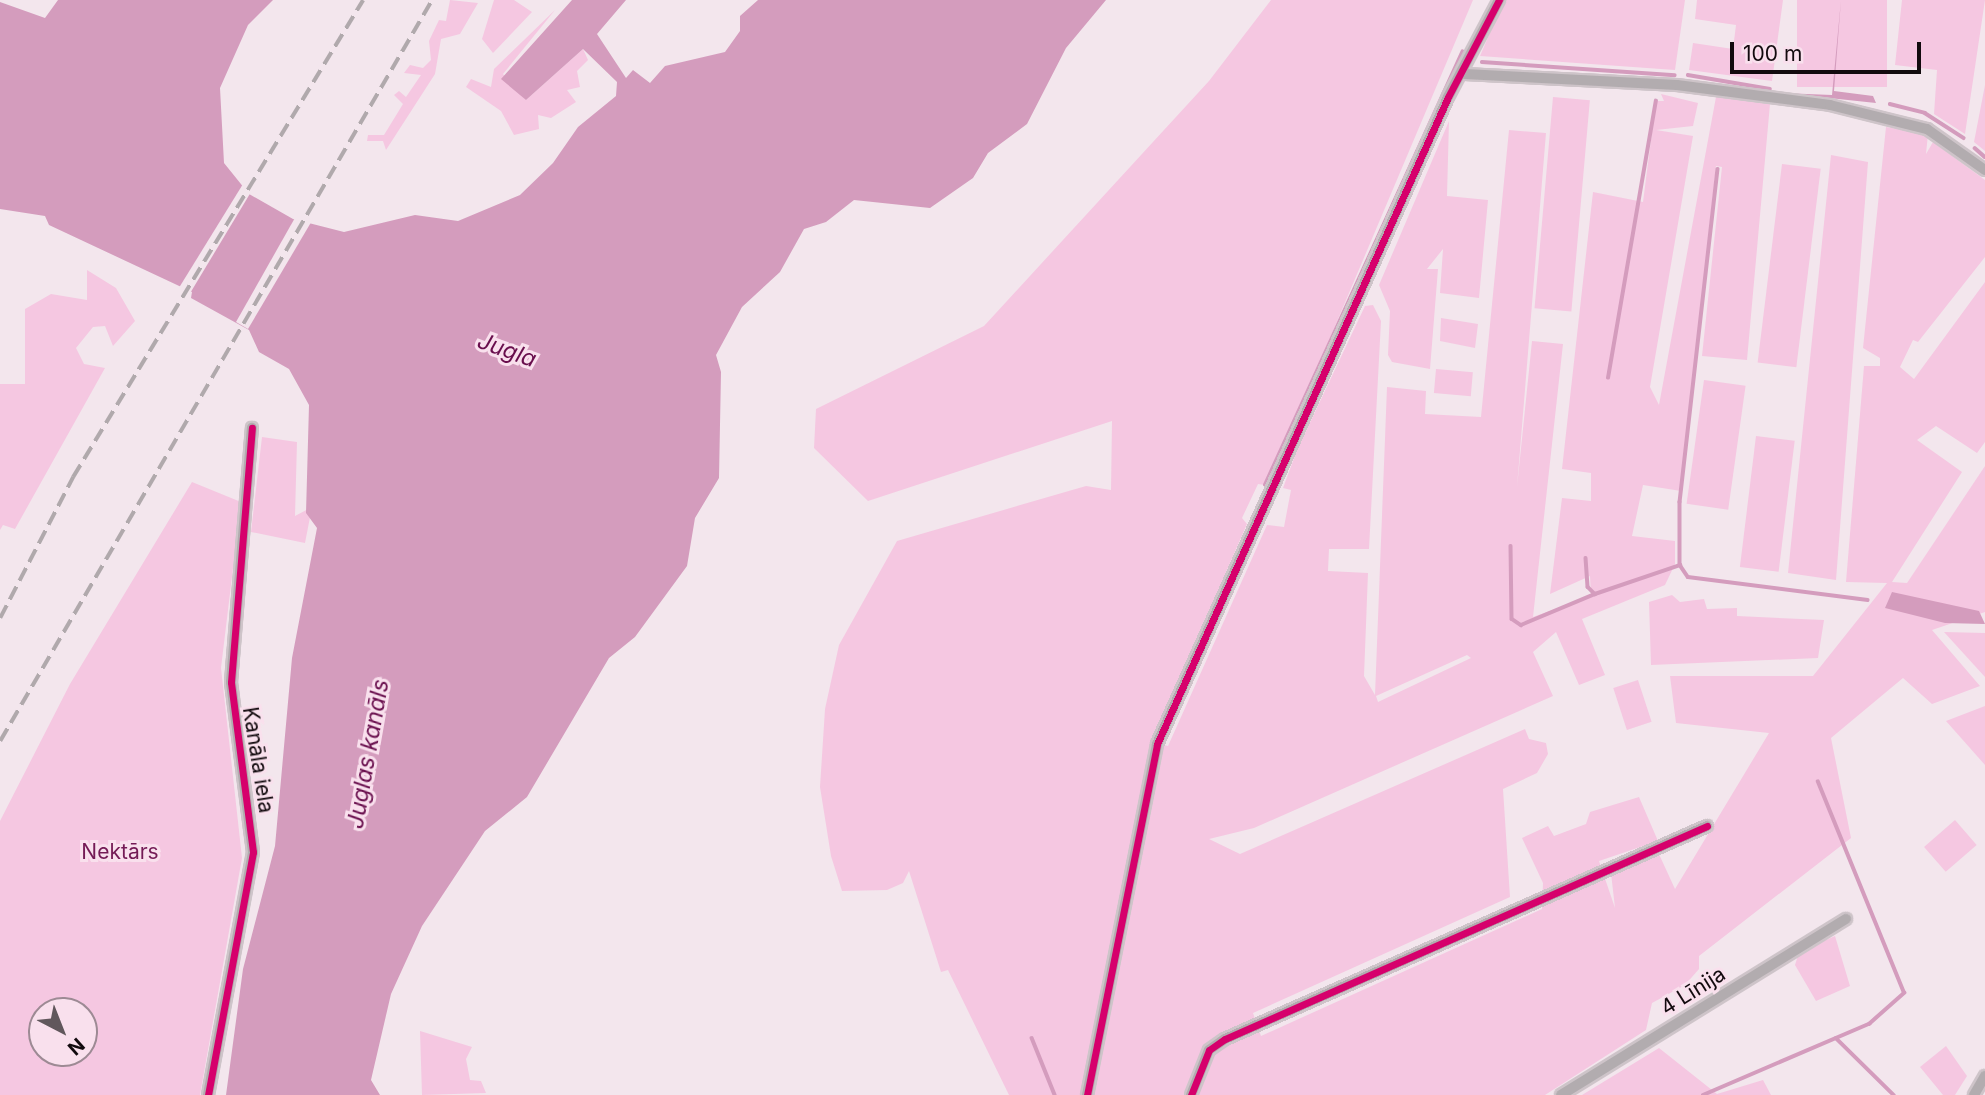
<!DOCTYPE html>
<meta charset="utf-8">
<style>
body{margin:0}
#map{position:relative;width:1985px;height:1095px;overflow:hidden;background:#f3e6ed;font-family:Inter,sans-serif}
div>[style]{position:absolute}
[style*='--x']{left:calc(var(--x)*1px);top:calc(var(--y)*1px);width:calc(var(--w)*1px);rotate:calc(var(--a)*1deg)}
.green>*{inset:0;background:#f5c7e1;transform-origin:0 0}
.water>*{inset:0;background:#d49cbd}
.pier>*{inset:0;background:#f3e6ed}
.stream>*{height:3.5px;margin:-1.75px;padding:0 1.75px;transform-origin:1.75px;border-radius:1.75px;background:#d49cbd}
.roads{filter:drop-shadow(2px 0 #cec4c9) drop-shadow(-2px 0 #cec4c9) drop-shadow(0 2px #cec4c9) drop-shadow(0 -2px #cec4c9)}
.minor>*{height:10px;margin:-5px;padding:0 5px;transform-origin:5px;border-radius:5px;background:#b2acaf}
.rail>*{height:3.5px;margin-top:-1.75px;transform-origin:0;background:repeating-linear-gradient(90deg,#b0a9ac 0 14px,transparent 0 21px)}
.cycleway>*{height:7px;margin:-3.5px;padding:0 3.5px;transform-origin:3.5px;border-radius:3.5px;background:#d6006c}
span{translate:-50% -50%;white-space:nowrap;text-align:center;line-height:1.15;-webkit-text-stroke:6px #f9e0ed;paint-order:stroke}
.street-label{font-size:21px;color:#120a0e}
.park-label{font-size:21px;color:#741b56}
.water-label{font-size:23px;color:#690e4d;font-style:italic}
.north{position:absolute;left:28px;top:997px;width:70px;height:70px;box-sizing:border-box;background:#f9e0ed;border:2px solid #9d8a94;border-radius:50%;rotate:138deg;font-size:19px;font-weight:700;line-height:28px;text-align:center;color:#120a0e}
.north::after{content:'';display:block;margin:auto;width:24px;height:32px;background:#61575c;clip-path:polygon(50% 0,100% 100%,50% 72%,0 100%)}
.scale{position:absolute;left:1730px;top:42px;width:191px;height:32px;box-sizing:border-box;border:4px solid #120a0e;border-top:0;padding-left:9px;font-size:21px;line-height:24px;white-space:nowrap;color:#120a0e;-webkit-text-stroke:5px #f9e0ed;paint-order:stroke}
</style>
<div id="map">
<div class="green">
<i style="clip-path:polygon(450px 0,478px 3px,460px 34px,441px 39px,435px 74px,386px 150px,383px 141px,367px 141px,368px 135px,384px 135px,403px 104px,394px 95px,399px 91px,406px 97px,421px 75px,404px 73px,410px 65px,423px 68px,431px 60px,429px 41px,439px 20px,446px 21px)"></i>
<i style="clip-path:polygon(494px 0,514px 0,532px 12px,493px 53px,482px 39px)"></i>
<i style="clip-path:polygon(evenodd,1271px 0,1473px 0,1319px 364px,1265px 485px,1258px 484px,1242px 518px,1247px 524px,1152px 742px,1168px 746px,1267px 525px,1284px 527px,1291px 490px,1283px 488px,1297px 450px,1365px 306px,1373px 305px,1381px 321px,1369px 549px,1329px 549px,1328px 571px,1368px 573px,1364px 676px,1375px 695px,1387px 387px,1426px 391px,1425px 414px,1481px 417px,1509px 130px,1546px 133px,1517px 487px,1532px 341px,1563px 344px,1533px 617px,1591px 596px,1590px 576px,1550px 594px,1562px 498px,1591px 501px,1591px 473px,1562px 469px,1593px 192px,1643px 202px,1656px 101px,1664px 101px,1661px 94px,1698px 103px,1693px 126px,1656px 130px,1693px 136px,1650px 387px,1659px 405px,1716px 97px,1770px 104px,1747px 360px,1702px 356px,1722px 167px,1716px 166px,1681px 491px,1643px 485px,1632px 536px,1675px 541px,1675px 564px,1665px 585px,1582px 619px,1605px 675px,1579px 685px,1556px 632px,1533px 652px,1553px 696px,1254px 828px,1209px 839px,1240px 854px,1525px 729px,1529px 739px,1546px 743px,1548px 754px,1537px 773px,1503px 789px,1510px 897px,1253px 1013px,1261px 1036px,1542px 909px,1543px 883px,1522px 838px,1548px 826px,1554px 836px,1586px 824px,1590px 812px,1639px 797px,1658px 841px,1599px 861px,1615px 908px,1611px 873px,1658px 852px,1675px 889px,1769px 733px,1676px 723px,1670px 676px,1813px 676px,1887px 583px,1846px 582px,1864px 366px,1880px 366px,1880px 358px,1863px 348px,1886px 127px,1928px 134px,1926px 154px,1933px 142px,1985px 180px,1985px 257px,1918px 342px,1913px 340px,1900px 367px,1914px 379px,1985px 282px,1985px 442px,1977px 453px,1936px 426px,1917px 440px,1962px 472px,1892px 582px,1907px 583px,1985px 466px,1985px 612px,1932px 630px,1980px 686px,1932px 704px,1903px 678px,1831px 738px,1851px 838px,1699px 956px,1699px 969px,1685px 985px,1652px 1003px,1646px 1030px,1545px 1095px,1009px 1095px,948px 970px,941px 972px,909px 871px,903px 883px,887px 890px,842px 891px,831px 856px,820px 787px,825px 709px,839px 645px,897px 541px,1086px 486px,1111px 490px,1112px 421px,868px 501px,814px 448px,816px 409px,984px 326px,1209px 81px,1271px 0,1467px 655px,1471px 658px,1378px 702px,1376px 696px,1467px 655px)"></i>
<i style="clip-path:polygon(1504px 0,1685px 0,1675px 70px,1480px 56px)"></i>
<i style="clip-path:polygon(1697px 0,1783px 0,1772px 81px,1689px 70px,1693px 43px,1733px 49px,1736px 25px,1695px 19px)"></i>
<i style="left:1797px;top:0;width:90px;height:87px"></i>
<i style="clip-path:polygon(1902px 0,1985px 0,1965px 134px,1934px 114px,1937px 70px,1895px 65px)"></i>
<i style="clip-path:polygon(555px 10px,503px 74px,526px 100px,583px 49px,588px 60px,577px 71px,580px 87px,567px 90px,576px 102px,551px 118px,538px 115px,539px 129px,514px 135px,501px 111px,466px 87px,471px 79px,491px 87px,494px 69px)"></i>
<i style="clip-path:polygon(1985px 85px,1985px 151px,1974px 142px)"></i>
<i style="left:1553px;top:97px;width:37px;height:212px;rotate:5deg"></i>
<i style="clip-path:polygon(1449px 121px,1447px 196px,1488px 200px,1479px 298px,1440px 293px,1443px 249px,1427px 269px,1438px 269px,1430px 369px,1392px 362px,1388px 355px,1390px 311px,1379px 285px)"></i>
<i style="clip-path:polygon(1831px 155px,1868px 162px,1836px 580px,1788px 573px)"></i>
<i style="left:1782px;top:164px;width:39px;height:200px;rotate:7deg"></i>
<i style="clip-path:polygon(87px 270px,116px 288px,135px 321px,113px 346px,105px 326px,93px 327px,76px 348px,84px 364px,105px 368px,15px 529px,3px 525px,0 530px,0 384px,25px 384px,25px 309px,51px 294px,87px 300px)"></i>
<i style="clip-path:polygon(1441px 318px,1478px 324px,1475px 348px,1440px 341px)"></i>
<i style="left:1436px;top:369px;width:37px;height:24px;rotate:5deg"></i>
<i style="left:1704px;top:380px;width:42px;height:125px;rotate:8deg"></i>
<i style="left:1756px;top:436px;width:39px;height:132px;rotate:7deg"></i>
<i style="clip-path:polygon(262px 437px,297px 442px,295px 516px,312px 507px,305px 543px,251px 532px)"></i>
<i style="clip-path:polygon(evenodd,192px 482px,241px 502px,221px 668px,242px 858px,200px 1095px,0 1095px,0 821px,70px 684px,192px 482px,42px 1011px,84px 1011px,84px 1053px,42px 1053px,42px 1011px)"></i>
<i style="clip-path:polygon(1672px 595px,1680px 602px,1704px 599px,1707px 609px,1737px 608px,1737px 616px,1824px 620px,1818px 658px,1651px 665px,1649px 602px)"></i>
<i style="clip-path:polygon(1944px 632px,1985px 633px,1985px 677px)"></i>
<i style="left:1638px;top:680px;width:44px;height:26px;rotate:72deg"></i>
<i style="clip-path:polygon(1985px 706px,1985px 765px,1946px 721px)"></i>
<i style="left:1955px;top:820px;width:33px;height:41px;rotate:49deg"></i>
<i style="clip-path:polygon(1835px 936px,1850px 986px,1816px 1001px,1795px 965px,1799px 952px)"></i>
<i style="clip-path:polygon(420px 1031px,472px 1047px,466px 1059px,470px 1080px,481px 1081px,486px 1093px,422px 1095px)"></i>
<i style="clip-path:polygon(1946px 1046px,1967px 1076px,1955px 1095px,1943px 1095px,1920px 1067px)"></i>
<i style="clip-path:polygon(1659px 1048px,1717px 1094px,1763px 1080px,1771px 1095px,1582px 1095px)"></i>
</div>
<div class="water">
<i style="clip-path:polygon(58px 0,273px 0,248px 25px,220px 88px,224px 163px,249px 194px,293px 219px,344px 232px,415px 215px,458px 221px,520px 195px,553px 163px,578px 127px,616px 96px,617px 82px,583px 49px,526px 100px,501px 79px,572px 0,626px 0,597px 34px,626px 78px,633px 70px,650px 83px,665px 66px,725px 52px,740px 31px,740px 16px,758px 0,1106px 0,1066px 48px,1027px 124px,988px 153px,973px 178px,930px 208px,854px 200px,826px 222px,804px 229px,780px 272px,742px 307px,716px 355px,721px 372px,719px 478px,695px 518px,687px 566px,635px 637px,609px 658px,527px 797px,485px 831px,422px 926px,391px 994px,371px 1080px,380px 1095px,226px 1095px,243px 969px,275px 846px,292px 658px,317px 528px,306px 513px,309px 405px,289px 369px,259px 352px,249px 330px,191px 298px,192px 292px,49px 225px,45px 216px,0 209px,0 2px,45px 18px)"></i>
<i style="clip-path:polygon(1841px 0,1834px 91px,1873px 96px,1876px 103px,1782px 93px,1832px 95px)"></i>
<i style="clip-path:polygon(1892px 592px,1979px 611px,1985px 624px,1945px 623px,1885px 608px)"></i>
</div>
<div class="pier">
<i style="clip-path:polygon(243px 184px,251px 192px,189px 295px,177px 291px)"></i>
<i style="clip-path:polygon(296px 216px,313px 219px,248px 329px,236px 322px)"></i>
</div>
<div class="stream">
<i style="--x:1482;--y:62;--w:193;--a:3.9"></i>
<i style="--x:1688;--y:75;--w:83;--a:9.7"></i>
<i style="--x:1890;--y:104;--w:36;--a:14"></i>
<i style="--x:1925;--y:113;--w:46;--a:32.7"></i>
<i style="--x:1975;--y:148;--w:13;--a:42"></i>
<i style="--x:1718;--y:169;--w:335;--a:96.5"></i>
<i style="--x:1680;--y:502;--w:63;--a:90"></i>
<i style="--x:1680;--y:565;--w:14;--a:56"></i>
<i style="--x:1688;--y:577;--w:181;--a:7.3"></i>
<i style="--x:1608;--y:378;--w:281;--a:-80.2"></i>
<i style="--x:1265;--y:485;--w:476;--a:-65.5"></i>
<i style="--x:1511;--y:546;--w:73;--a:89.2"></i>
<i style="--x:1512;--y:619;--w:11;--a:34"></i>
<i style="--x:1521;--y:625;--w:80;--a:-22.7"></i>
<i style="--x:1586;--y:558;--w:29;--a:86"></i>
<i style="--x:1588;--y:587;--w:10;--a:45"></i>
<i style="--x:1595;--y:594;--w:90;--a:-18.8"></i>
<i style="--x:1032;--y:1038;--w:61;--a:68"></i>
<i style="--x:1836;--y:1038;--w:81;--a:44.5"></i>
<i style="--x:1703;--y:1095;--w:181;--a:-23.2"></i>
<i style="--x:1869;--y:1024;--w:47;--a:-41.5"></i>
<i style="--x:1904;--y:993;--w:228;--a:-112.2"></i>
</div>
<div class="roads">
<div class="minor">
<i style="--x:1465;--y:74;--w:212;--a:3"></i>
<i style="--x:1677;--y:85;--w:154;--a:7.4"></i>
<i style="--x:1830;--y:105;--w:100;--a:13.9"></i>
<i style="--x:1927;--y:129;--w:71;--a:35.3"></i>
<i style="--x:208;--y:1095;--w:247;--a:-79.5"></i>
<i style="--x:253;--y:852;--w:171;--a:-97.4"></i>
<i style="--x:231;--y:682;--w:255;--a:-85.3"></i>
<i style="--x:1087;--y:1095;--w:358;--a:-78.7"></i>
<i style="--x:1157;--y:744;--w:709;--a:-65.78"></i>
<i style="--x:1448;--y:97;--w:110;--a:-62.3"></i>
<i style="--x:1191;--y:1095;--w:48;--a:-68.2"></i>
<i style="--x:1209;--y:1050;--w:19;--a:-35"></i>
<i style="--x:1225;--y:1039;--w:527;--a:-23.84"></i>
<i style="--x:1561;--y:1095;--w:335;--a:-31.7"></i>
<i style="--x:1974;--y:1095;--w:22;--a:-60"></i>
</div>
</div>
<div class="rail">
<i style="--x:0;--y:618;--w:159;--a:-62.6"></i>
<i style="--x:73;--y:477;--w:558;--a:-58.7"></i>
<i style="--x:0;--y:741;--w:858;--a:-59.76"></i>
</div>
<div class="cycleway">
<i style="--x:208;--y:1095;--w:247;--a:-79.5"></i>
<i style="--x:253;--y:852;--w:171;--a:-97.4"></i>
<i style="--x:231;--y:682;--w:255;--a:-85.3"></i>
<i style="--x:1087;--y:1095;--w:358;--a:-78.7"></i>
<i style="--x:1157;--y:744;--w:709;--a:-65.78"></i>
<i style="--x:1448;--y:97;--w:110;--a:-62.3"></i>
<i style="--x:1191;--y:1095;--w:48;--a:-68.2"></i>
<i style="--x:1209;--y:1050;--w:19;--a:-35"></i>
<i style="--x:1225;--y:1039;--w:527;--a:-23.84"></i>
</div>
<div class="street-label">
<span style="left:258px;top:760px;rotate:81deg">Kanāla iela</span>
<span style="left:1693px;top:991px;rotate:-32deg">4 Līnija</span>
</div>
<div class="park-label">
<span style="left:120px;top:852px">Nektārs</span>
</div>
<div class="water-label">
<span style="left:507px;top:350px;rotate:20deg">Jugla</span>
<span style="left:368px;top:754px;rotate:-80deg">Juglas kanāls</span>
</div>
<div class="north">N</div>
<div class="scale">100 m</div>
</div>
